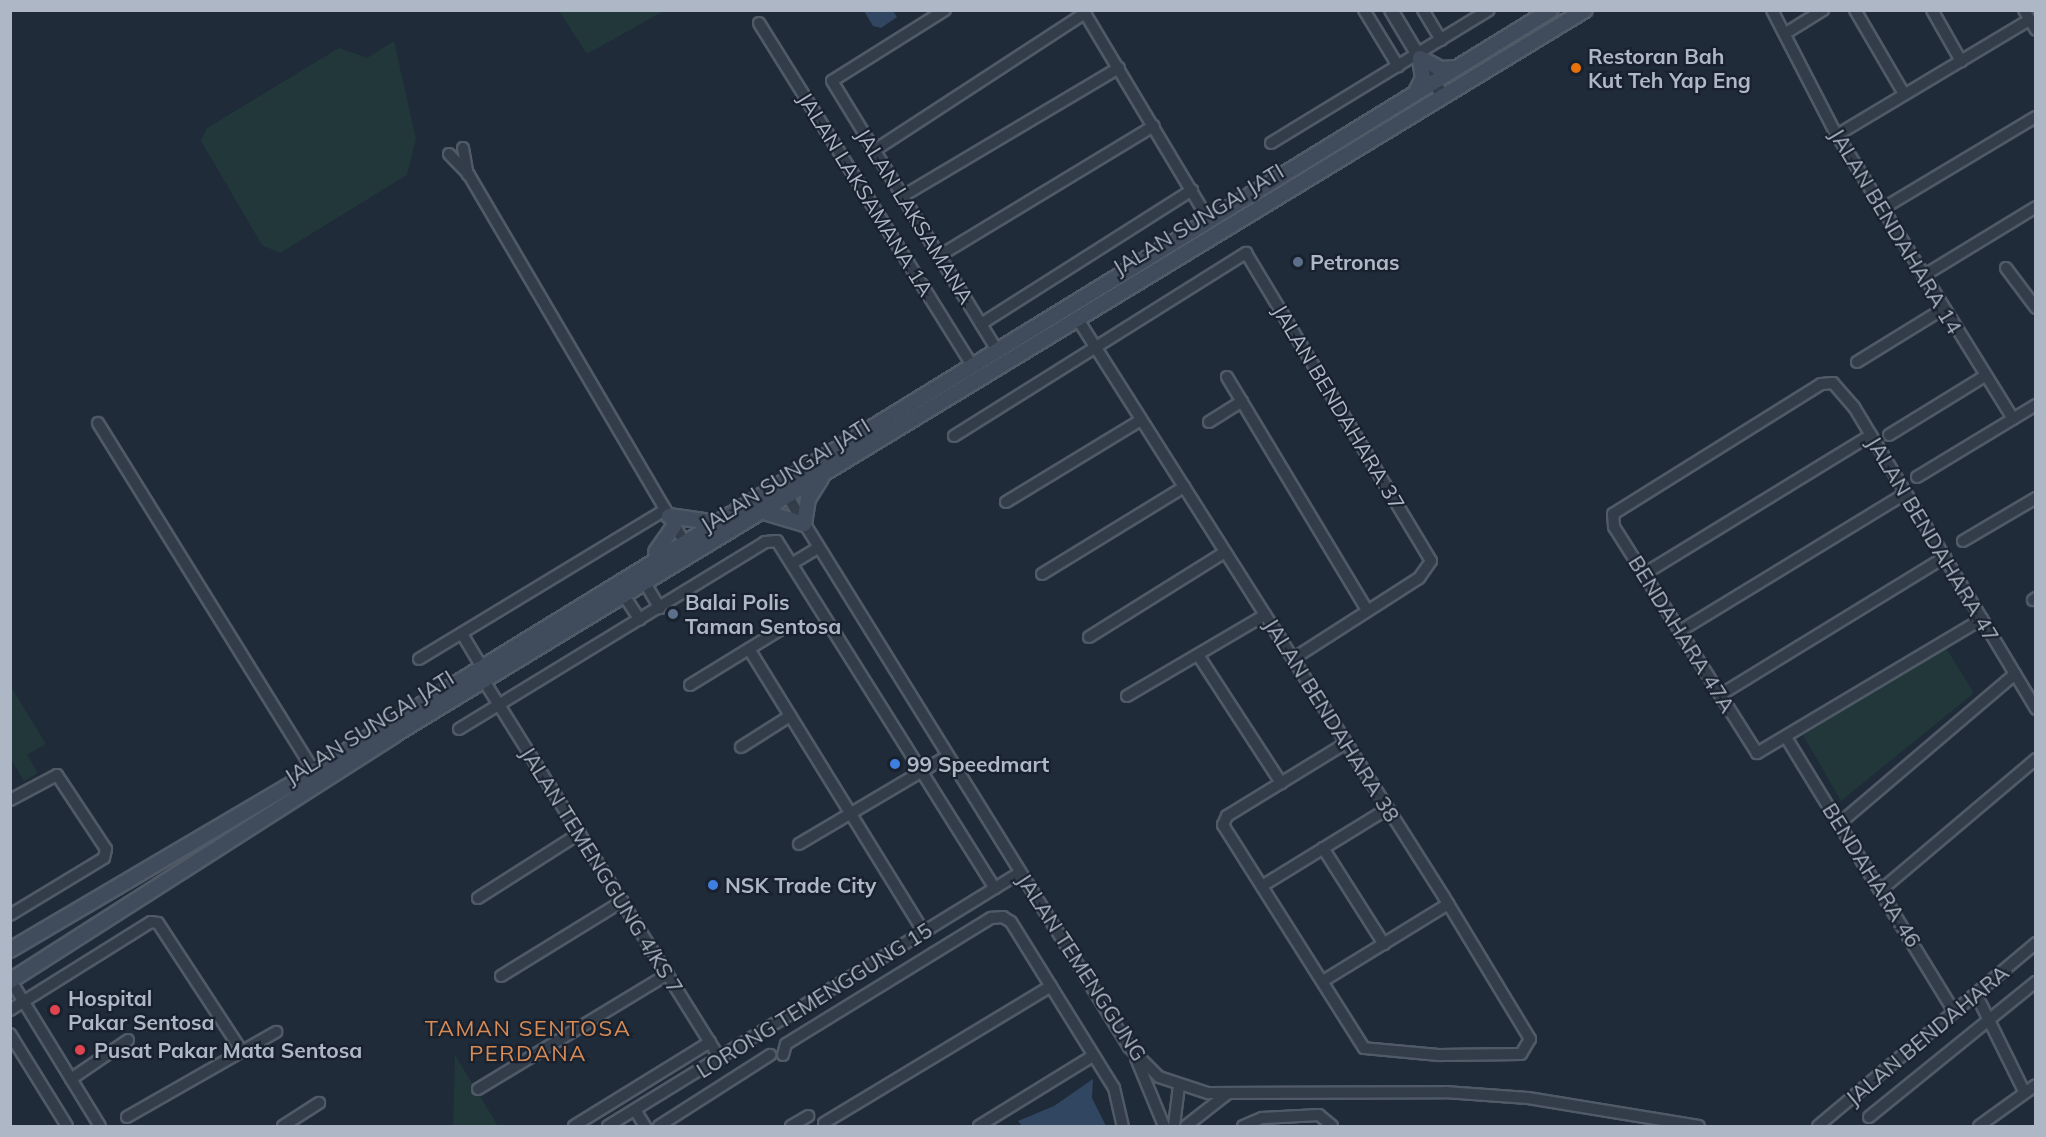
<!DOCTYPE html>
<style>
body{margin:0}
#map{position:relative;width:2046px;height:1137px;overflow:hidden;background:#1f2b39;font-family:Mulish,sans-serif}
div>[style]{position:absolute}
[style*='--x']{left:calc(var(--x)*1px);top:calc(var(--y)*1px);width:calc(var(--w)*1px);rotate:calc(var(--a)*1deg)}
.green>*{inset:0;background:#21373a}
.water>*{inset:0;background:#314661}
.roads{filter:drop-shadow(2px 0 #505a67) drop-shadow(-2px 0 #505a67) drop-shadow(0 2px #505a67) drop-shadow(0 -2px #505a67)}
.minor>*{height:10px;margin:-5px;padding:0 5px;transform-origin:5px;border-radius:5px;background:#333c49}
.tertiary>*{height:12px;margin:-6px;padding:0 6px;transform-origin:6px;border-radius:6px;background:#333c49}
.secondary>*{height:14px;margin:-7px;padding:0 7px;transform-origin:7px;border-radius:7px;background:#404b5c}
.dots>*{width:16px;height:16px;translate:-50% -50%;box-sizing:border-box;border:3px solid #18212d;border-radius:50%}
span{translate:-50% -50%;white-space:nowrap;text-align:center;line-height:1.15;-webkit-text-stroke:4.5px #18212d;paint-order:stroke}
.poi-label{font-size:21px;color:#adb7c6;font-weight:700}
.left{translate:0 -50%;text-align:left}
.street-label{font-size:21px;color:#adb7c6}
.neighbourhood-label{font-size:22px;color:#d98b55;letter-spacing:1.5px}
.frame{position:absolute;inset:0;border:12px solid #adb7c6;pointer-events:none}
</style>
<div id="map">
<div class="green">
<i style="clip-path:polygon(559px 11px,664px 11px,587px 54px)"></i>
<i style="clip-path:polygon(394px 41px,416px 139px,407px 175px,280px 253px,262px 245px,201px 141px,207px 128px,339px 48px,367px 58px)"></i>
<i style="clip-path:polygon(1946px 648px,1974px 693px,1841px 801px,1803px 735px)"></i>
<i style="clip-path:polygon(11px 687px,46px 744px,27px 755px,38px 773px,24px 781px,11px 759px)"></i>
<i style="clip-path:polygon(455px 1055px,498px 1126px,453px 1126px)"></i>
</div>
<div class="water">
<i style="clip-path:polygon(864px 11px,893px 11px,897px 17px,881px 28px,873px 26px)"></i>
<i style="clip-path:polygon(1093px 1079px,1092px 1098px,1106px 1126px,1022px 1126px,1018px 1121px,1054px 1106px)"></i>
</div>
<div class="roads">
<div class="minor">
<i style="--x:945;--y:10;--w:133;--a:147.9"></i>
<i style="--x:832;--y:81;--w:316;--a:58.5"></i>
<i style="--x:1083;--y:10;--w:247;--a:59.1"></i>
<i style="--x:1364;--y:10;--w:66;--a:58.7"></i>
<i style="--x:1423;--y:10;--w:35;--a:59"></i>
<i style="--x:1772;--y:10;--w:135;--a:62.7"></i>
<i style="--x:1834;--y:130;--w:340;--a:58.2"></i>
<i style="--x:1855;--y:10;--w:97;--a:59.7"></i>
<i style="--x:1932;--y:10;--w:59;--a:60.4"></i>
<i style="--x:2024;--y:10;--w:23;--a:59"></i>
<i style="--x:759;--y:23;--w:403;--a:58.1"></i>
<i style="--x:1786;--y:33;--w:44;--a:-31.9"></i>
<i style="--x:1837;--y:135;--w:224;--a:-30.9"></i>
<i style="--x:1271;--y:143;--w:255;--a:-31.4"></i>
<i style="--x:463;--y:148;--w:27;--a:80"></i>
<i style="--x:875;--y:150;--w:251;--a:-33.1"></i>
<i style="--x:449;--y:154;--w:29;--a:46"></i>
<i style="--x:469;--y:175;--w:433;--a:59.6"></i>
<i style="--x:903;--y:196;--w:251;--a:-30.7"></i>
<i style="--x:1882;--y:209;--w:179;--a:-30.9"></i>
<i style="--x:939;--y:256;--w:251;--a:-31.2"></i>
<i style="--x:2006;--y:268;--w:50;--a:53.1"></i>
<i style="--x:1923;--y:276;--w:132;--a:-31.4"></i>
<i style="--x:1077;--y:318;--w:686;--a:57.63"></i>
<i style="--x:1444;--y:897;--w:166;--a:58.8"></i>
<i style="--x:1530;--y:1039;--w:17;--a:121"></i>
<i style="--x:1521;--y:1054;--w:82;--a:179.3"></i>
<i style="--x:1439;--y:1055;--w:75;--a:-174.7"></i>
<i style="--x:1364;--y:1048;--w:264;--a:-122.3"></i>
<i style="--x:1223;--y:825;--w:10;--a:-66"></i>
<i style="--x:1227;--y:816;--w:140;--a:-31.5"></i>
<i style="--x:981;--y:324;--w:250;--a:-32.4"></i>
<i style="--x:1857;--y:362;--w:101;--a:-31.6"></i>
<i style="--x:1227;--y:377;--w:272;--a:59"></i>
<i style="--x:1209;--y:422;--w:39;--a:-32"></i>
<i style="--x:98;--y:423;--w:410;--a:58.2"></i>
<i style="--x:1889;--y:435;--w:113;--a:-31.6"></i>
<i style="--x:954;--y:436;--w:345;--a:-32.1"></i>
<i style="--x:1246;--y:253;--w:359;--a:59"></i>
<i style="--x:1431;--y:561;--w:21;--a:125"></i>
<i style="--x:1419;--y:578;--w:150;--a:147.3"></i>
<i style="--x:1917;--y:477;--w:139;--a:-31.2"></i>
<i style="--x:783;--y:489;--w:657;--a:58.2"></i>
<i style="--x:1129;--y:1047;--w:42;--a:45"></i>
<i style="--x:1159;--y:1077;--w:52;--a:18.1"></i>
<i style="--x:1208;--y:1093;--w:237;--a:-0.2"></i>
<i style="--x:1445;--y:1092;--w:83;--a:4.1"></i>
<i style="--x:1528;--y:1098;--w:173;--a:9.3"></i>
<i style="--x:1006;--y:502;--w:158;--a:-31.3"></i>
<i style="--x:1963;--y:541;--w:85;--a:-30.5"></i>
<i style="--x:793;--y:563;--w:29;--a:-31"></i>
<i style="--x:1042;--y:574;--w:167;--a:-31.5"></i>
<i style="--x:1644;--y:574;--w:266;--a:-31.5"></i>
<i style="--x:646;--y:585;--w:27;--a:59"></i>
<i style="--x:625;--y:597;--w:27;--a:57"></i>
<i style="--x:2033;--y:600;--w:4;--a:-34"></i>
<i style="--x:1982;--y:619;--w:262;--a:149.2"></i>
<i style="--x:1757;--y:753;--w:267;--a:-122.3"></i>
<i style="--x:1614;--y:527;--w:13;--a:-94"></i>
<i style="--x:1613;--y:514;--w:245;--a:-32"></i>
<i style="--x:1821;--y:384;--w:12;--a:-5"></i>
<i style="--x:1833;--y:383;--w:32;--a:49"></i>
<i style="--x:1854;--y:407;--w:248;--a:58.9"></i>
<i style="--x:1982;--y:619;--w:105;--a:59"></i>
<i style="--x:1680;--y:631;--w:265;--a:-31.4"></i>
<i style="--x:462;--y:634;--w:39;--a:59"></i>
<i style="--x:1089;--y:637;--w:160;--a:-32"></i>
<i style="--x:749;--y:649;--w:333;--a:58.3"></i>
<i style="--x:1198;--y:655;--w:153;--a:57"></i>
<i style="--x:419;--y:659;--w:288;--a:-31.2"></i>
<i style="--x:484;--y:681;--w:445;--a:58"></i>
<i style="--x:690;--y:685;--w:109;--a:-31.5"></i>
<i style="--x:1720;--y:695;--w:264;--a:-31.5"></i>
<i style="--x:1127;--y:696;--w:160;--a:-30.4"></i>
<i style="--x:459;--y:729;--w:359;--a:-31.4"></i>
<i style="--x:765;--y:542;--w:12;--a:-5"></i>
<i style="--x:777;--y:541;--w:410;--a:57.9"></i>
<i style="--x:1787;--y:739;--w:320;--a:58.5"></i>
<i style="--x:741;--y:747;--w:58;--a:-32.3"></i>
<i style="--x:10;--y:800;--w:53;--a:-28"></i>
<i style="--x:57;--y:775;--w:89;--a:56.5"></i>
<i style="--x:106;--y:849;--w:9;--a:103"></i>
<i style="--x:104;--y:858;--w:110;--a:148.8"></i>
<i style="--x:1840;--y:823;--w:230;--a:-40.4"></i>
<i style="--x:799;--y:844;--w:173;--a:-30.6"></i>
<i style="--x:1323;--y:848;--w:114;--a:57.6"></i>
<i style="--x:1262;--y:886;--w:147;--a:-31.6"></i>
<i style="--x:1881;--y:890;--w:203;--a:-40.2"></i>
<i style="--x:478;--y:898;--w:121;--a:-32.5"></i>
<i style="--x:501;--y:976;--w:143;--a:-31.6"></i>
<i style="--x:11;--y:981;--w:170;--a:58.5"></i>
<i style="--x:1323;--y:981;--w:147;--a:-31.6"></i>
<i style="--x:1976;--y:994;--w:110;--a:63.7"></i>
<i style="--x:10;--y:1010;--w:166;--a:-32"></i>
<i style="--x:151;--y:922;--w:7;--a:8"></i>
<i style="--x:158;--y:923;--w:152;--a:56.8"></i>
<i style="--x:10;--y:1034;--w:108;--a:58.2"></i>
<i style="--x:783;--y:1055;--w:11;--a:-75"></i>
<i style="--x:786;--y:1044;--w:241;--a:-31.6"></i>
<i style="--x:991;--y:918;--w:12;--a:-5"></i>
<i style="--x:1003;--y:917;--w:9;--a:32"></i>
<i style="--x:1011;--y:922;--w:195;--a:58.2"></i>
<i style="--x:1114;--y:1088;--w:39;--a:77"></i>
<i style="--x:1136;--y:1058;--w:74;--a:67.6"></i>
<i style="--x:71;--y:1079;--w:69;--a:-34.4"></i>
<i style="--x:478;--y:1089;--w:222;--a:-31.2"></i>
<i style="--x:635;--y:1110;--w:19;--a:58"></i>
<i style="--x:127;--y:1117;--w:172;--a:-29.7"></i>
<i style="--x:1869;--y:1117;--w:215;--a:-39"></i>
<i style="--x:824;--y:1123;--w:265;--a:-31.1"></i>
<i style="--x:283;--y:1126;--w:43;--a:-32.6"></i>
<i style="--x:574;--y:1126;--w:160;--a:-31.7"></i>
<i style="--x:608;--y:1126;--w:483;--a:-31.6"></i>
<i style="--x:659;--y:1126;--w:132;--a:-32.6"></i>
<i style="--x:791;--y:1126;--w:20;--a:-30"></i>
<i style="--x:979;--y:1126;--w:134;--a:-31.6"></i>
<i style="--x:1174;--y:1126;--w:39;--a:-83"></i>
<i style="--x:1186;--y:1126;--w:52;--a:-38"></i>
<i style="--x:1243;--y:1126;--w:21;--a:-23"></i>
<i style="--x:1262;--y:1118;--w:57;--a:-3"></i>
<i style="--x:1319;--y:1115;--w:17;--a:40"></i>
<i style="--x:1818;--y:1126;--w:285;--a:-40"></i>
<i style="--x:1979;--y:1126;--w:70;--a:-35.7"></i>
</div>
<div class="tertiary">
<i style="--x:1391;--y:10;--w:101;--a:59.1"></i>
</div>
<div class="secondary">
<i style="--x:1420;--y:58;--w:24;--a:28"></i>
<i style="--x:1441;--y:69;--w:16;--a:-4"></i>
<i style="--x:1415;--y:94;--w:18;--a:-63"></i>
<i style="--x:1423;--y:78;--w:20;--a:-99"></i>
<i style="--x:764;--y:512;--w:42;--a:16.7"></i>
<i style="--x:804;--y:524;--w:25;--a:-81"></i>
<i style="--x:808;--y:499;--w:25;--a:-58"></i>
<i style="--x:669;--y:516;--w:42;--a:8.1"></i>
<i style="--x:656;--y:552;--w:32;--a:-55"></i>
<i style="--x:10;--y:950;--w:353;--a:-30.5"></i>
<i style="--x:314;--y:771;--w:1452;--a:-31.6"></i>
<i style="--x:10;--y:981;--w:456;--a:-32.6"></i>
<i style="--x:394;--y:735;--w:1394;--a:-31.33"></i>
</div>
</div>
<div class="dots">
<i style="left:1576px;top:68px;background:#e8710a"></i>
<i style="left:1298px;top:262px;background:#5c6f8a"></i>
<i style="left:673px;top:614px;background:#5c6f8a"></i>
<i style="left:895px;top:764px;background:#3f7fe0"></i>
<i style="left:713px;top:885px;background:#3f7fe0"></i>
<i style="left:55px;top:1010px;background:#e0444e"></i>
<i style="left:80px;top:1050px;background:#e0444e"></i>
</div>
<div class="poi-label">
<span class="left" style="left:1588px;top:68px">Restoran Bah<br>Kut Teh Yap Eng</span>
<span class="left" style="left:1310px;top:262px">Petronas</span>
<span class="left" style="left:685px;top:614px">Balai Polis<br>Taman Sentosa</span>
<span class="left" style="left:907px;top:764px">99 Speedmart</span>
<span class="left" style="left:725px;top:885px">NSK Trade City</span>
<span class="left" style="left:68px;top:1010px">Hospital<br>Pakar Sentosa</span>
<span class="left" style="left:94px;top:1050px">Pusat Pakar Mata Sentosa</span>
</div>
<div class="street-label">
<span style="left:866px;top:194px;rotate:58deg">JALAN LAKSAMANA 1A</span>
<span style="left:915px;top:216px;rotate:58deg">JALAN LAKSAMANA</span>
<span style="left:1198px;top:219px;rotate:-31deg">JALAN SUNGAI JATI</span>
<span style="left:1896px;top:231px;rotate:59deg">JALAN BENDAHARA 14</span>
<span style="left:1339px;top:407px;rotate:59deg">JALAN BENDAHARA 37</span>
<span style="left:785px;top:475px;rotate:-32deg">JALAN SUNGAI JATI</span>
<span style="left:1933px;top:539px;rotate:59deg">JALAN BENDAHARA 47</span>
<span style="left:1682px;top:634px;rotate:58deg">BENDAHARA 47A</span>
<span style="left:1332px;top:720px;rotate:58deg">JALAN BENDAHARA 38</span>
<span style="left:369px;top:727px;rotate:-32deg">JALAN SUNGAI JATI</span>
<span style="left:602px;top:870px;rotate:58deg">JALAN TEMENGGUNG 4/KS 7</span>
<span style="left:1872px;top:875px;rotate:58deg">BENDAHARA 46</span>
<span style="left:1082px;top:967px;rotate:57deg">JALAN TEMENGGUNG</span>
<span style="left:814px;top:1000px;rotate:-32deg">LORONG TEMENGGUNG 15</span>
<span style="left:1927px;top:1035px;rotate:-40deg">JALAN BENDAHARA</span>
</div>
<div class="neighbourhood-label">
<span style="left:528px;top:1041px">TAMAN SENTOSA<br>PERDANA</span>
</div>
<div class="frame"></div>
</div>
